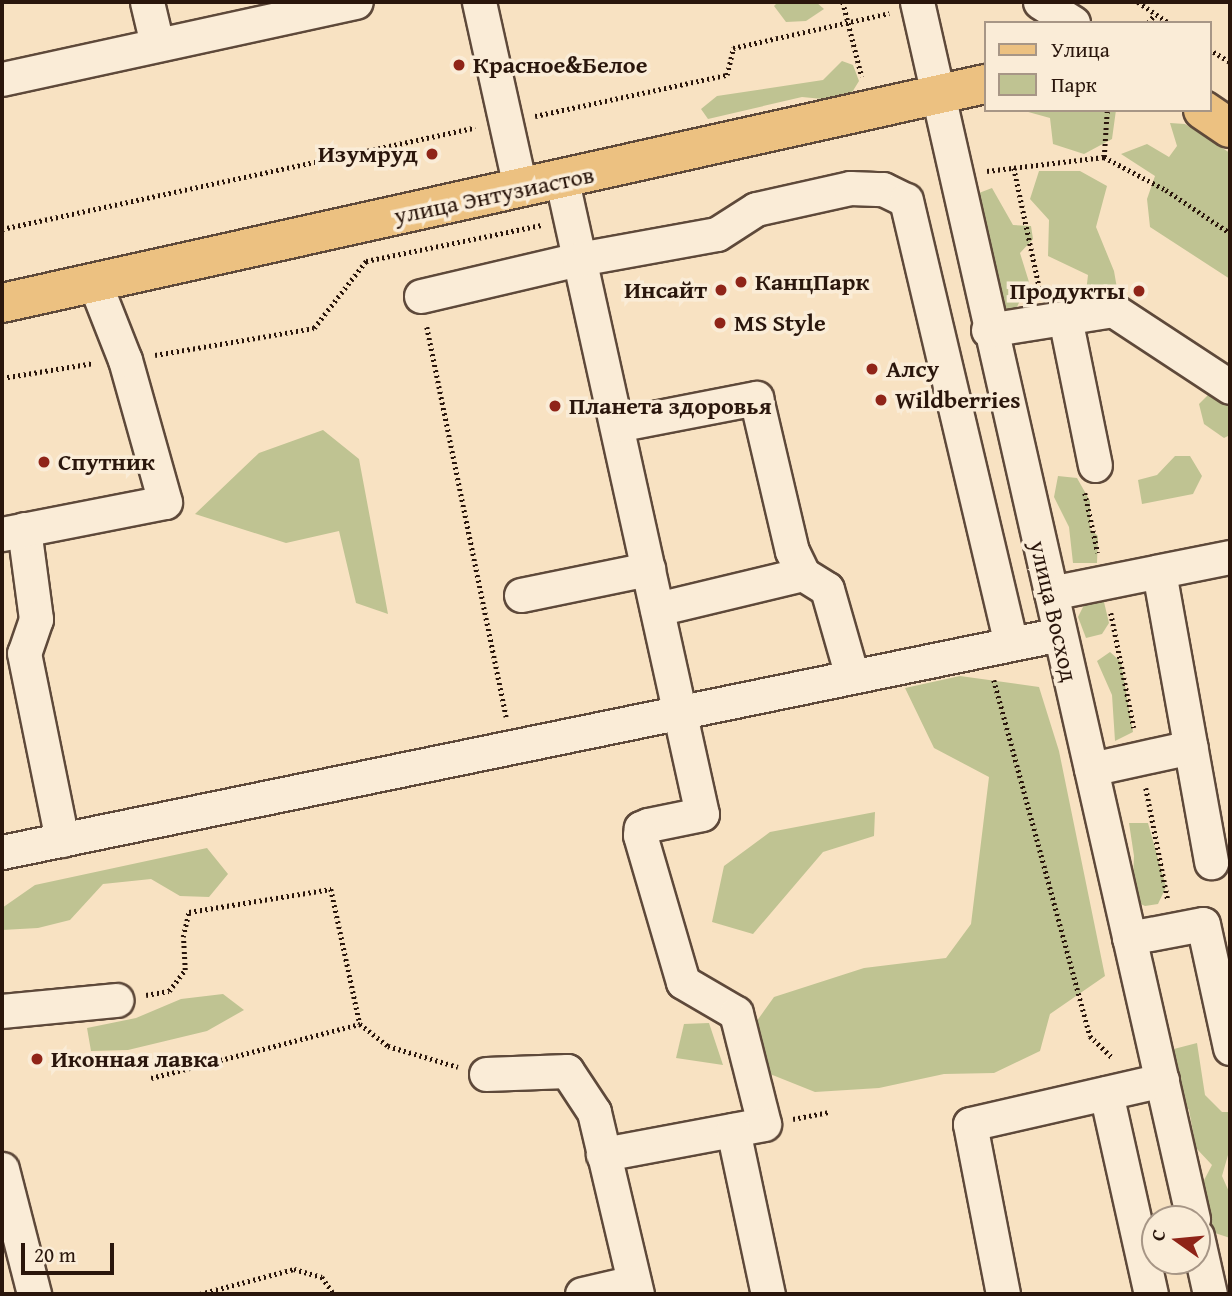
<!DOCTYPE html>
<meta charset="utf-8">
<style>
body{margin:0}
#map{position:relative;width:1232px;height:1296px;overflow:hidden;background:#f8e2c2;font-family:"Gentium Book Plus",serif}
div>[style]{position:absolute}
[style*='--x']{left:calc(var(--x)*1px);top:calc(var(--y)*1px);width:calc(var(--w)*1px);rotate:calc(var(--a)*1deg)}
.green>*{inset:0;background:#bfc392}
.path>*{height:4.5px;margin-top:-2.25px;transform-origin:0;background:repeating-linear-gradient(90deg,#2a160c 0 2px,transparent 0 5.5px)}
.roads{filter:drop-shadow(2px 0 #5e493a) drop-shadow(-2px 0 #5e493a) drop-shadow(0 2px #5e493a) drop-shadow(0 -2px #5e493a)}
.minor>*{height:33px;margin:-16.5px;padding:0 16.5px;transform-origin:16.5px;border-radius:16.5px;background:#faecd7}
.major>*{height:38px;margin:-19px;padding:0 19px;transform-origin:19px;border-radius:19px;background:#ecc181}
.dots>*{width:19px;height:19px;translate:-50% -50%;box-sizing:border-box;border:4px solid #faecd7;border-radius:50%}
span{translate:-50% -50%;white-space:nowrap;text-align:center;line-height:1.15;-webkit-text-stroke:7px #faecd7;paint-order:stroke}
.poi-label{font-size:24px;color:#2a160c;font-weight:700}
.left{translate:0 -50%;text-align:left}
.right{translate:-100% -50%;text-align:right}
.street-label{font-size:24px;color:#2a160c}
.frame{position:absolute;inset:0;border:4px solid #2a160c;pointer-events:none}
.legend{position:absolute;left:984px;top:21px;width:228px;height:91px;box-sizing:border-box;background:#faecd7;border:2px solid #a79686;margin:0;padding:9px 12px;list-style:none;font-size:21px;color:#2a160c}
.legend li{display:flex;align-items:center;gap:14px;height:35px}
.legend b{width:35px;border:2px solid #a79686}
.north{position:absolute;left:1141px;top:1205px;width:70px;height:70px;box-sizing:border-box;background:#faecd7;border:2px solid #a79686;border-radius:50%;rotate:285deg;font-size:19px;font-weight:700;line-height:28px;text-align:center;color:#2a160c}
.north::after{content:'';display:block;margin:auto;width:24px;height:32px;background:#8f2418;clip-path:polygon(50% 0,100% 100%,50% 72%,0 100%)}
.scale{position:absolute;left:21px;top:1243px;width:93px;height:32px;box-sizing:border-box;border:4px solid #2a160c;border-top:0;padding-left:9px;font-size:21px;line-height:24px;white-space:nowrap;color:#2a160c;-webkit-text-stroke:5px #faecd7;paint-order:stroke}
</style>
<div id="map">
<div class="green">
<i style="clip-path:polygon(778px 2px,816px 2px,824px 9px,806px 21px,786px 22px,774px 6px)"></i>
<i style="clip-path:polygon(842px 61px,853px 65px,859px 81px,851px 94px,833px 100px,802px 97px,708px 119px,701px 109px,717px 96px,823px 80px)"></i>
<i style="clip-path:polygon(1021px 110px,1116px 110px,1112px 139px,1084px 154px,1053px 144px,1050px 118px)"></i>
<i style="clip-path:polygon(1170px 123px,1185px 124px,1230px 153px,1230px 279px,1150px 227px,1147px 199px,1155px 176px,1121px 154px,1147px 144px,1169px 157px,1177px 146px)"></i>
<i style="clip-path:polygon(1039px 171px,1080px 171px,1107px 186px,1096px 227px,1114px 271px,1119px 300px,1085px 301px,1088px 275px,1048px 256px,1049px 220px,1030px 199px)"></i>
<i style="clip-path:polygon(992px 188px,1013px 225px,1031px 226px,1033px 239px,1020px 253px,1029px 282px,1016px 309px,1002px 310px,979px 193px)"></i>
<i style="clip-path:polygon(1211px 392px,1230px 406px,1230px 435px,1224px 438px,1204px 424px,1199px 404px)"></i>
<i style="clip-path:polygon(323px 430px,359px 459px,388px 614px,356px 603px,339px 531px,286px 543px,195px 514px,259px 453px)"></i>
<i style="clip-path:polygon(1175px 456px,1190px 456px,1202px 476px,1193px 494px,1142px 504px,1138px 480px,1157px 475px)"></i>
<i style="clip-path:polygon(1058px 476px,1077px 478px,1090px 501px,1090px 529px,1098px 536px,1097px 563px,1073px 563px,1069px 527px,1054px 497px)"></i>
<i style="clip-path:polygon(1087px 599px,1104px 602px,1109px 623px,1102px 634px,1086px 638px,1078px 617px)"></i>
<i style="clip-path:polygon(1110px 652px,1121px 662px,1133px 732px,1115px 741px,1112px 695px,1097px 661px)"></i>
<i style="clip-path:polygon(960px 676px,1039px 687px,1059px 751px,1105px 976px,1050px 1014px,1040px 1051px,994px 1073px,944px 1074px,879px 1088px,815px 1092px,770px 1074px,754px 1025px,774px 997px,864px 968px,946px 958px,971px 924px,989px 777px,934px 748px,905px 688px)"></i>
<i style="clip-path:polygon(875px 812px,874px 836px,823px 852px,753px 934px,712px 922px,724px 866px,770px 832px)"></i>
<i style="clip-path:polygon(1129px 823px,1148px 823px,1166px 887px,1158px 904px,1145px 906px,1132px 900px,1134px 856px)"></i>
<i style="clip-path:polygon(207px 848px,228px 874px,209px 897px,180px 896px,151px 879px,103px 884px,70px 920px,38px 928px,2px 930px,2px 908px,35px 885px)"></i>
<i style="clip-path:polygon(223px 994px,244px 1010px,207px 1031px,128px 1050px,91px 1051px,87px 1028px,136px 1018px,181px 999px)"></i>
<i style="clip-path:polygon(709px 1023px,723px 1065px,676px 1058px,684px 1024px)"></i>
<i style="clip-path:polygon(1197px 1043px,1205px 1095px,1222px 1112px,1230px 1112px,1230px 1148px,1222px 1176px,1230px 1194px,1230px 1238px,1212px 1232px,1202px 1184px,1212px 1165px,1196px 1148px,1189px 1110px,1178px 1097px,1170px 1050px)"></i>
</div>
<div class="path">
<i style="--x:843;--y:2;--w:77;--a:75.8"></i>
<i style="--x:1138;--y:2;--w:37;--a:34"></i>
<i style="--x:1148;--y:23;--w:11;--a:-52"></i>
<i style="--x:1209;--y:49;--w:25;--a:32"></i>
<i style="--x:535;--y:116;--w:196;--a:-12.1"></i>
<i style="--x:727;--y:75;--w:28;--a:-77"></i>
<i style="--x:733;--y:48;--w:160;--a:-12.6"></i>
<i style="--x:1104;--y:157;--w:47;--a:-86.3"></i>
<i style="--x:1014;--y:168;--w:125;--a:78"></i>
<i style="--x:987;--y:171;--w:118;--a:-6.8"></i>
<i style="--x:1104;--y:157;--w:70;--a:28"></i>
<i style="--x:1166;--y:190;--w:77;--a:33.9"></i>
<i style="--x:2;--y:229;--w:484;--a:-12.1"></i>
<i style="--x:427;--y:327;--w:398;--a:78.5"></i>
<i style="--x:155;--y:355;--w:161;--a:-9.6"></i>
<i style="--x:314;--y:328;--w:85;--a:-52.2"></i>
<i style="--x:366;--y:261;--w:179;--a:-11.6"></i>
<i style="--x:2;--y:378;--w:93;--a:-9.3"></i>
<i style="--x:1085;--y:493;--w:61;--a:77.8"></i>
<i style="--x:1111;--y:613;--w:117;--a:78.7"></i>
<i style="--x:994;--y:680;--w:369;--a:74.9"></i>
<i style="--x:1090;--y:1036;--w:32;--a:44"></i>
<i style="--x:1146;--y:788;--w:114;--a:78.9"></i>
<i style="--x:146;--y:995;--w:23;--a:-10"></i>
<i style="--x:169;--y:991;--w:26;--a:-53"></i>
<i style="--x:185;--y:970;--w:33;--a:-93"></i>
<i style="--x:183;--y:937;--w:26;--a:-77"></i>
<i style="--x:189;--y:912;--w:144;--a:-9.2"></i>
<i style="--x:331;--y:889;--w:138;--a:77.9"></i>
<i style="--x:360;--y:1024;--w:36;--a:38"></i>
<i style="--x:388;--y:1046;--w:73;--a:16.7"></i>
<i style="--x:151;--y:1078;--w:216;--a:-14.5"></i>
<i style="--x:793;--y:1119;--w:36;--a:-11"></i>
<i style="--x:200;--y:1294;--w:97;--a:-14.9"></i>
<i style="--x:294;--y:1269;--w:29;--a:16"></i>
<i style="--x:322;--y:1277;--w:21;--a:55"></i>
</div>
<div class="roads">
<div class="minor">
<i style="--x:147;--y:2;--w:43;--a:76.6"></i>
<i style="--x:479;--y:2;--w:189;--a:77.5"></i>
<i style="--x:917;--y:2;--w:1248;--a:77.22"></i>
<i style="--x:1040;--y:2;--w:39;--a:32"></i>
<i style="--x:2;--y:79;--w:362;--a:-12.3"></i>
<i style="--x:562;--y:181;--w:648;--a:77.53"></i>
<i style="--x:702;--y:814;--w:55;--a:168.5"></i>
<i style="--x:648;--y:825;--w:8;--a:157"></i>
<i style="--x:641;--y:828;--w:7;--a:98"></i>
<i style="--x:640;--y:835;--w:153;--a:73.7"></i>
<i style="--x:683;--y:982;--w:61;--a:30.3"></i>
<i style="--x:736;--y:1013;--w:114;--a:75.8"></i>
<i style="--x:764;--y:1124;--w:164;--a:169.4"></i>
<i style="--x:421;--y:296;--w:162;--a:-13.2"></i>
<i style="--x:579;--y:259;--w:140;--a:-10.3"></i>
<i style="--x:717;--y:234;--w:46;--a:-32.7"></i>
<i style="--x:756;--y:209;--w:96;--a:-12.6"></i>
<i style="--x:850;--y:188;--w:33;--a:2"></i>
<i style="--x:883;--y:189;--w:25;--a:26"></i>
<i style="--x:906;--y:200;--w:456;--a:76.7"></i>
<i style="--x:1065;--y:318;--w:150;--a:78.5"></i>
<i style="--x:988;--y:330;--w:127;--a:-9.1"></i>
<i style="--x:1113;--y:310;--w:140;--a:33.3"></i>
<i style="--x:617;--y:425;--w:142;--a:-11"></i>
<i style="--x:756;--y:398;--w:157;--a:76.8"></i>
<i style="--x:792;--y:551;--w:25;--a:64"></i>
<i style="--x:803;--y:574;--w:28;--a:32"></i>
<i style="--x:827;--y:589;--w:91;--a:74"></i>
<i style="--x:24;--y:529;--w:91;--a:82.4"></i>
<i style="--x:36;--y:619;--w:36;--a:109"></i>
<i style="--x:24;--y:653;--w:191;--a:78.5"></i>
<i style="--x:2;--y:534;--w:166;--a:-11.1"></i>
<i style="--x:165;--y:502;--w:148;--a:-105.7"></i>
<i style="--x:125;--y:360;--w:82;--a:-111.5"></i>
<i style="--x:1159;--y:572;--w:295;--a:79.8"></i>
<i style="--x:1051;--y:593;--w:183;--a:-11.4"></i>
<i style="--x:521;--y:595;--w:130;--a:-11.6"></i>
<i style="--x:657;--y:609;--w:150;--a:-13.5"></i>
<i style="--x:1091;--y:769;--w:102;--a:-12.4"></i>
<i style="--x:2;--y:852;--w:1080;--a:-11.64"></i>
<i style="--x:1129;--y:938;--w:75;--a:-10.7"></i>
<i style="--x:1203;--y:924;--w:127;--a:77.7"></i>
<i style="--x:2;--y:1011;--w:115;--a:-5.5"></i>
<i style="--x:486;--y:1074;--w:81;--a:-2.1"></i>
<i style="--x:567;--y:1071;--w:49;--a:56.6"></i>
<i style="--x:594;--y:1112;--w:187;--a:76.7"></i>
<i style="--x:1106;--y:1093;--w:206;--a:77.4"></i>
<i style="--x:733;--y:1130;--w:168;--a:78"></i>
<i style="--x:2;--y:1169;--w:129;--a:75.6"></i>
<i style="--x:1197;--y:1236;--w:59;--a:77.4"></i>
<i style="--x:582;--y:1294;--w:53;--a:-13"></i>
<i style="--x:1003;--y:1294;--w:173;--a:-101"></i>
<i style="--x:970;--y:1124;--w:197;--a:-12.9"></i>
</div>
<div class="major">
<i style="--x:1203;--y:110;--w:32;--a:34"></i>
<i style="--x:2;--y:303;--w:1007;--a:-12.56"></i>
</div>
</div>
<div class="dots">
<i style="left:459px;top:65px;background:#8f2418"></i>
<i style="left:432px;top:154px;background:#8f2418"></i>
<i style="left:741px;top:282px;background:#8f2418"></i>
<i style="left:721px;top:290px;background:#8f2418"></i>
<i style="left:1139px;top:291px;background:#8f2418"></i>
<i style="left:720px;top:323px;background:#8f2418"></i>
<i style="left:872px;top:369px;background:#8f2418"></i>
<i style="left:881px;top:400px;background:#8f2418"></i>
<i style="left:555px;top:406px;background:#8f2418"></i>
<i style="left:44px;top:462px;background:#8f2418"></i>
<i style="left:37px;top:1059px;background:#8f2418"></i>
</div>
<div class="poi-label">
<span class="left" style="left:473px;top:65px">Красное&amp;Белое</span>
<span class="right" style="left:418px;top:154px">Изумруд</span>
<span class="left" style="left:755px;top:282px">КанцПарк</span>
<span class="right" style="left:707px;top:290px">Инсайт</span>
<span class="right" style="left:1125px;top:291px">Продукты</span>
<span class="left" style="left:734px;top:323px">MS Style</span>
<span class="left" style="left:886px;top:369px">Алсу</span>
<span class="left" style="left:895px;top:400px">Wildberries</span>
<span class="left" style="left:569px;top:406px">Планета здоровья</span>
<span class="left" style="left:58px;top:462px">Спутник</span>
<span class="left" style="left:51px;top:1059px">Иконная лавка</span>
</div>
<div class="street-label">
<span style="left:494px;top:195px;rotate:-12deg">улица Энтузиастов</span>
<span style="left:1054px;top:611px;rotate:77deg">улица Восход</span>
</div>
<div class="frame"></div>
<ul class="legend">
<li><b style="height:9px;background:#ecc181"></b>Улица</li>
<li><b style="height:19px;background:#bfc392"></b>Парк</li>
</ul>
<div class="north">С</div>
<div class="scale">20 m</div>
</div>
